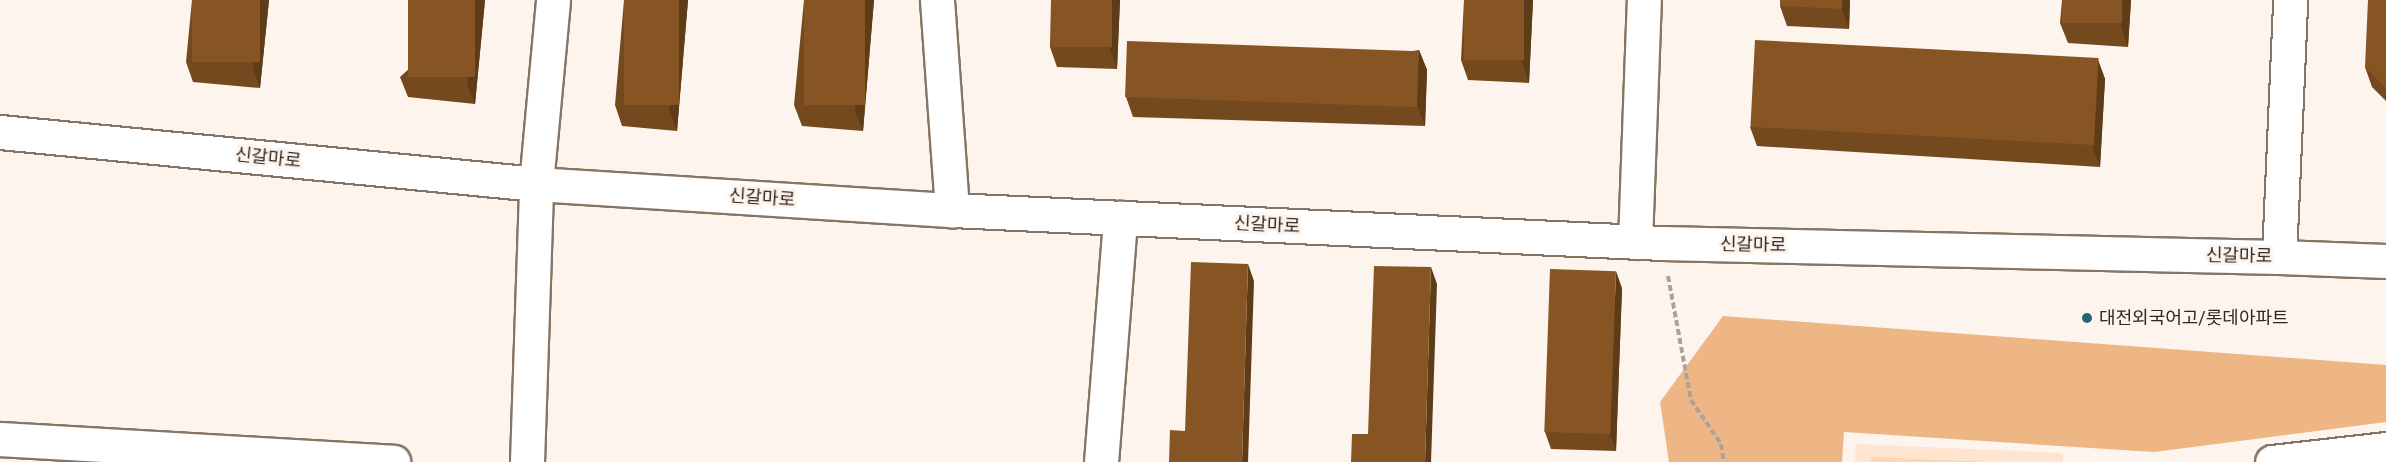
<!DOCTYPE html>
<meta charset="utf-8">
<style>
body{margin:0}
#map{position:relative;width:2386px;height:462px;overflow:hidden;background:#fcf4ed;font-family:Roboto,"Noto Sans KR",sans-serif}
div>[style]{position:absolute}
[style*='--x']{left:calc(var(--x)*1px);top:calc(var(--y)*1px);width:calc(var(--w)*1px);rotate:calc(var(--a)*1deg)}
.built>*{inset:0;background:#ffe5cf}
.green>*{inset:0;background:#fed6b3}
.forest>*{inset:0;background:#eeb684}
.path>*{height:4px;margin-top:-2px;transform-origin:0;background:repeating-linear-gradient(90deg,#aaa29b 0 6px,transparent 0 9px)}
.roads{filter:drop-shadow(2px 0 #867566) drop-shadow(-2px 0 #867566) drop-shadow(0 2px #867566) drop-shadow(0 -2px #867566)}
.minor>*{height:33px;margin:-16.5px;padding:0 16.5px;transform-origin:16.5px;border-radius:16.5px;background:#fff}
.wall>*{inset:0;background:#74491e}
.shaded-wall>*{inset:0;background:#5e3c18}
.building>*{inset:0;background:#875523;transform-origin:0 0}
.dots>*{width:16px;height:16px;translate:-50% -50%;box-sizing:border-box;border:3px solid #fcf4ed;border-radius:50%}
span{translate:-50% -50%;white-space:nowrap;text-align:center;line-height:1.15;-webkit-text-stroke:6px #fcf4ed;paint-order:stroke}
.street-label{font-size:18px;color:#2f2721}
.poi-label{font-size:18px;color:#2f2721}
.left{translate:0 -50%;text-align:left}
</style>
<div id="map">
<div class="built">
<i style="clip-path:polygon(1856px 444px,2063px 453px,2063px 462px,1855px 462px)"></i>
</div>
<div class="green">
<i style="clip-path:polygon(1871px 457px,1991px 462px,1871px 462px)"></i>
</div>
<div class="forest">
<i style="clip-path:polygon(1723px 316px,2386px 365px,2386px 422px,2154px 452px,1844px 432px,1842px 462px,1669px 462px,1660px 402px)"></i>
</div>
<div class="path">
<i style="--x:1668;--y:276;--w:126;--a:79.5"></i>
<i style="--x:1691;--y:400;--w:53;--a:55.7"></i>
<i style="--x:1721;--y:444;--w:18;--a:81"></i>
</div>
<div class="roads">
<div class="minor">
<i style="--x:937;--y:0;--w:211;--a:85.9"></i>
<i style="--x:0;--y:132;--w:539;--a:5.54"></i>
<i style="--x:536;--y:184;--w:417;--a:3.6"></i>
<i style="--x:952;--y:210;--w:711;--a:2.66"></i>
<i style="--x:1662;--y:243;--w:617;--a:1.3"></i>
<i style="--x:2279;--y:257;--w:107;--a:2.1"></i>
<i style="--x:1635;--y:242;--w:242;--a:-87.9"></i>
<i style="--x:2279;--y:257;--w:257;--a:-87.5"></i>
<i style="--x:0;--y:439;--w:394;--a:3.3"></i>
<i style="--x:527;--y:462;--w:278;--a:-88.1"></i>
<i style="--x:536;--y:184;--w:185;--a:-84.7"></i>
<i style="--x:1101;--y:462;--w:245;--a:-85.5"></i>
<i style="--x:2272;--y:462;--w:115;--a:-6.5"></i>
</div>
</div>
<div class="wall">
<i style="clip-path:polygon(192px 0,269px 0,260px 88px,193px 82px,186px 62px)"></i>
<i style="clip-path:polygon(485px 0,475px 104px,408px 97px,400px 77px)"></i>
<i style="clip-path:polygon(624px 0,688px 0,677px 131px,622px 126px,615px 105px)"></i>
<i style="clip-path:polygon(804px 0,874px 0,863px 131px,802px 126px,794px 105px)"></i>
<i style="clip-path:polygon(1051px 0,1120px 0,1117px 69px,1057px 67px,1050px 47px)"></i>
<i style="clip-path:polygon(1464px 0,1533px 0,1529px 83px,1468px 80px,1461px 60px)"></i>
<i style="clip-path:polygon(1780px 0,1850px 0,1849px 29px,1787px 26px,1780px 6px)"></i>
<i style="clip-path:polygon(2062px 0,2131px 0,2128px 47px,2068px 43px,2060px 23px)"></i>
<i style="clip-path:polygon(2386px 0,2386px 101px,2372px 87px,2365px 67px)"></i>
<i style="clip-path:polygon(1419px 50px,1427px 70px,1425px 126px,1133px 117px,1126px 97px)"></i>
<i style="clip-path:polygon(2098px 60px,2105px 79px,2100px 167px,1757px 146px,1750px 127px)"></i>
<i style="clip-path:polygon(1622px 288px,1616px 451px,1551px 449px,1545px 432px)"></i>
</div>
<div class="shaded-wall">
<i style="clip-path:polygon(260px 0,269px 0,260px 88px,253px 68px)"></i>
<i style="clip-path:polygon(475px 0,485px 0,475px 104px,467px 84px)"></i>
<i style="clip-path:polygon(679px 0,688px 0,677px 131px,669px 110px)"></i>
<i style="clip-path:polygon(865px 0,874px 0,863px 131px,855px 111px)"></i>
<i style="clip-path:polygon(1112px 0,1120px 0,1117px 69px,1110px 49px)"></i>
<i style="clip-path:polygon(1524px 0,1533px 0,1529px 83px,1522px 62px)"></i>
<i style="clip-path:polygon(1842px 0,1850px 0,1849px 29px,1842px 9px)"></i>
<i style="clip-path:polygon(2122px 0,2131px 0,2128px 47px,2121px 26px)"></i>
<i style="clip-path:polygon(1419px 50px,1427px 70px,1425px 126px,1417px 105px)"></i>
<i style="clip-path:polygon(2098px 60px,2105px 79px,2100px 167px,2093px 148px)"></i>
<i style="clip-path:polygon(1248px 264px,1254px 281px,1248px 462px,1242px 462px)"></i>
<i style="clip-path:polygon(1431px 267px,1437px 284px,1431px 462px,1425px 462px)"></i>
<i style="clip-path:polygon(1616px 271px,1622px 288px,1616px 451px,1610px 434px)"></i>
</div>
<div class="building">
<i style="left:192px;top:0;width:68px;height:62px"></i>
<i style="left:408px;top:0;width:67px;height:77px"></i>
<i style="left:624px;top:0;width:55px;height:105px"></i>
<i style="left:804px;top:0;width:61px;height:105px"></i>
<i style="left:1051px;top:0;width:61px;height:47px"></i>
<i style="left:1464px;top:0;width:60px;height:60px"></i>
<i style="clip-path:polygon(1780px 0,1842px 0,1842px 9px,1780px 6px)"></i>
<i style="left:2062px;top:0;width:60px;height:23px"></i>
<i style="clip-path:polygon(2368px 0,2386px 0,2386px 88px,2365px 67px)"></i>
<i style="left:1755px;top:40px;width:344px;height:87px;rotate:3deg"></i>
<i style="left:1127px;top:41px;width:292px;height:56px;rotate:2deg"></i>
<i style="clip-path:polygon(1191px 262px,1248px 264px,1242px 462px,1169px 462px,1170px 430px,1185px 431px)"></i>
<i style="clip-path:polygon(1374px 266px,1431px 267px,1425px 462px,1351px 462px,1352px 434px,1368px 434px)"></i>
<i style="left:1550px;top:269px;width:66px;height:163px;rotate:2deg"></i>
</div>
<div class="dots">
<i style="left:2087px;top:318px;background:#246679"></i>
</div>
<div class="street-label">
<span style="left:268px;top:158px;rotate:6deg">신갈마로</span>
<span style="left:762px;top:198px;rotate:4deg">신갈마로</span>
<span style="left:1267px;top:225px;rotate:3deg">신갈마로</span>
<span style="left:1753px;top:245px;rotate:1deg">신갈마로</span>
<span style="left:2239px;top:256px;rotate:1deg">신갈마로</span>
</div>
<div class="poi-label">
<span class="left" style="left:2099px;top:318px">대전외국어고/롯데아파트</span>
</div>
</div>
